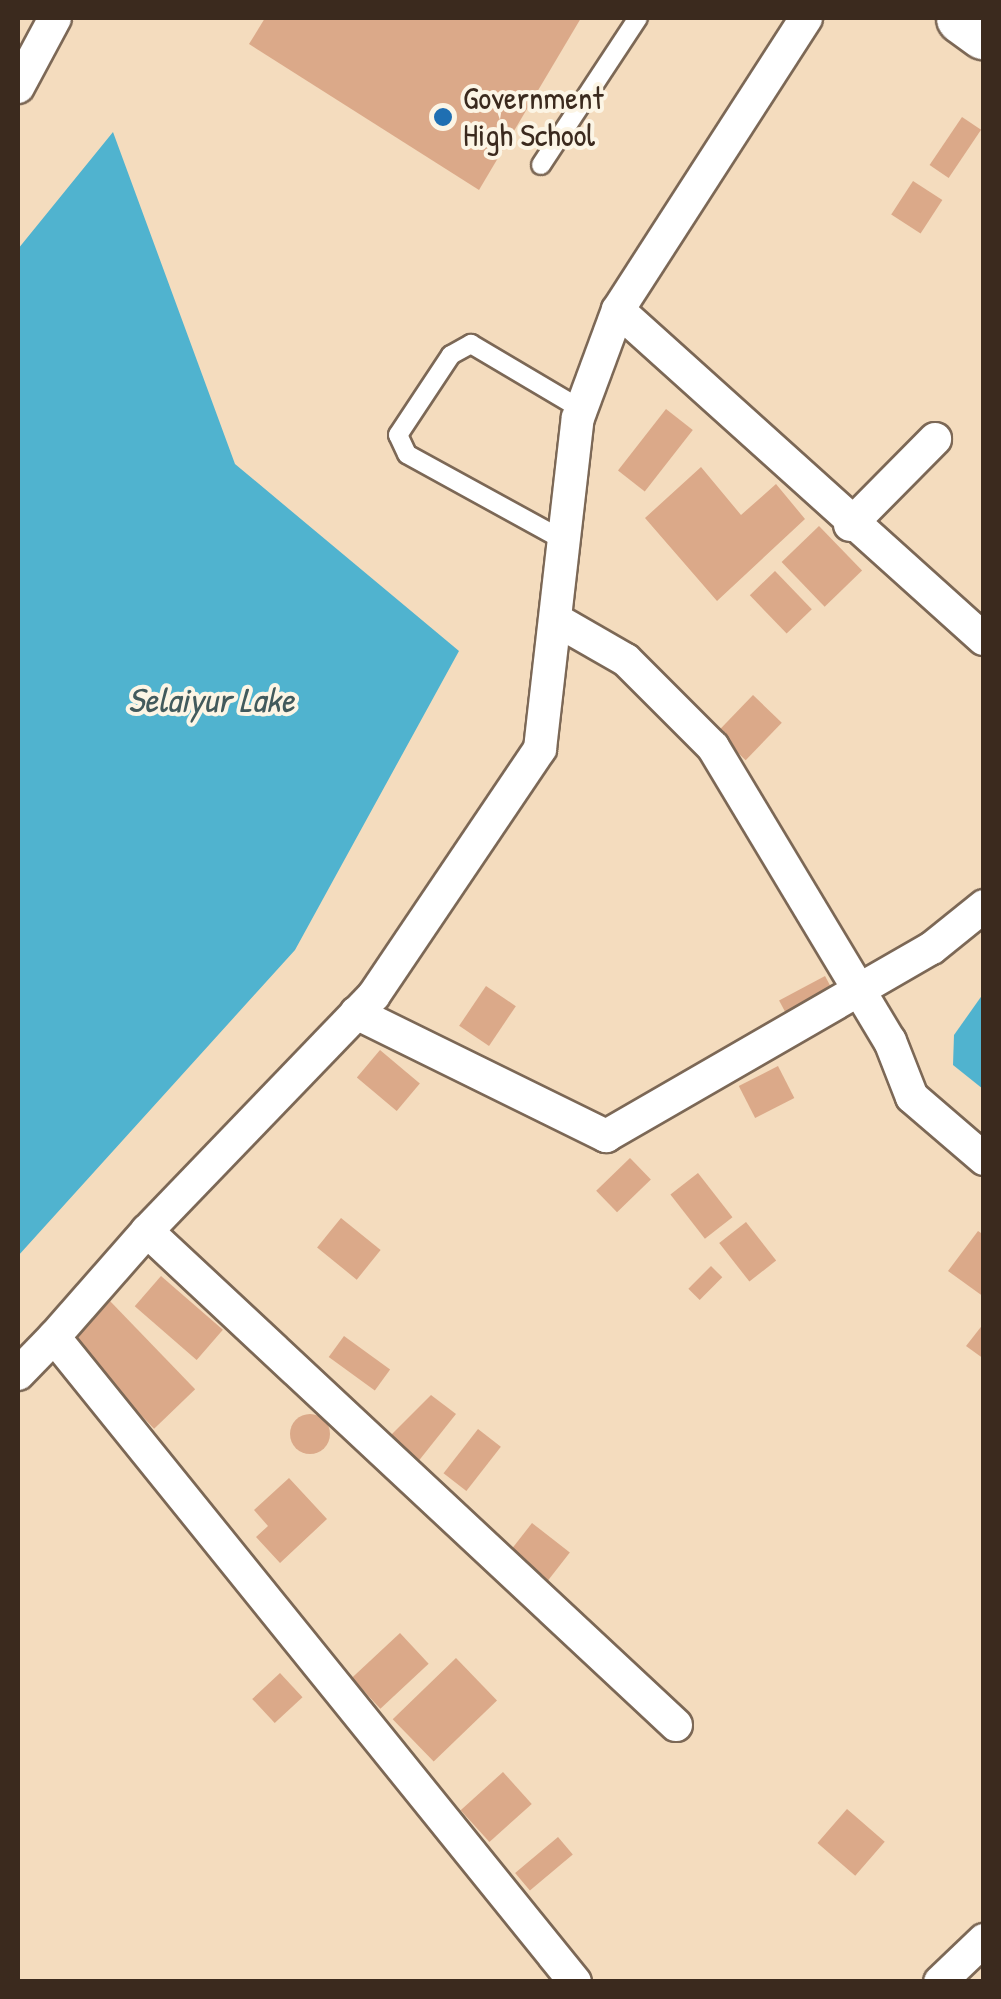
<!DOCTYPE html>
<style>
body{margin:0}
#map{position:relative;width:1001px;height:1999px;overflow:hidden;background:#f4dcbe;font-family:"Patrick Hand",sans-serif}
div>[style]{position:absolute}
[style*='--x']{left:calc(var(--x)*1px);top:calc(var(--y)*1px);width:calc(var(--w)*1px);rotate:calc(var(--a)*1deg)}
.water>*{inset:0;background:#50b3cf}
.building>*{inset:0;background:#dba989;transform-origin:0 0}
.round{border-radius:50%}
.roads{filter:drop-shadow(2px 0 #7c6856) drop-shadow(-2px 0 #7c6856) drop-shadow(0 2px #7c6856) drop-shadow(0 -2px #7c6856)}
.service>*{height:18px;margin:-9px;padding:0 9px;transform-origin:9px;border-radius:9px;background:#fff}
.minor>*{height:32px;margin:-16px;padding:0 16px;transform-origin:16px;border-radius:16px;background:#fff}
.primary>*{height:52px;margin:-26px;padding:0 26px;transform-origin:26px;border-radius:26px;background:#fff}
.dots>*{width:28px;height:28px;translate:-50% -50%;box-sizing:border-box;border:5px solid #fcf5e5;border-radius:50%}
span{translate:-50% -50%;white-space:nowrap;text-align:center;line-height:1.15;-webkit-text-stroke:8px #fcf5e5;paint-order:stroke}
.poi-label{font-size:32px;color:#3b2a1e}
.left{translate:0 -50%;text-align:left}
.water-label{font-size:35px;color:#425a5c;font-style:italic}
.frame{position:absolute;inset:0;border:20px solid #3b2a1e;pointer-events:none}
</style>
<div id="map">
<div class="water">
<i style="clip-path:polygon(113px 132px,235px 464px,459px 651px,295px 950px,18px 1256px,18px 249px)"></i>
<i style="clip-path:polygon(983px 994px,983px 1089px,953px 1065px,954px 1035px)"></i>
</div>
<div class="building">
<i style="clip-path:polygon(265px 18px,581px 18px,479px 190px,249px 44px)"></i>
<i style="left:962px;top:117px;width:23px;height:58px;rotate:34deg"></i>
<i style="left:913px;top:181px;width:35px;height:40px;rotate:33deg"></i>
<i style="left:666px;top:409px;width:34px;height:78px;rotate:38deg"></i>
<i style="clip-path:polygon(701px 467px,741px 515px,776px 484px,805px 519px,717px 601px,645px 518px)"></i>
<i style="left:819px;top:526px;width:62px;height:52px;rotate:46deg"></i>
<i style="left:775px;top:571px;width:53px;height:35px;rotate:46deg"></i>
<i style="left:753px;top:695px;width:40px;height:52px;rotate:44deg"></i>
<i style="left:825px;top:976px;width:21px;height:52px;rotate:62deg"></i>
<i style="left:486px;top:986px;width:36px;height:48px;rotate:34deg"></i>
<i style="left:380px;top:1050px;width:52px;height:36px;rotate:40deg"></i>
<i style="left:778px;top:1066px;width:36px;height:44px;rotate:63deg"></i>
<i style="left:630px;top:1158px;width:30px;height:47px;rotate:46deg"></i>
<i style="left:698px;top:1173px;width:56px;height:35px;rotate:52deg"></i>
<i style="left:341px;top:1218px;width:51px;height:38px;rotate:39deg"></i>
<i style="left:746px;top:1222px;width:49px;height:34px;rotate:52deg"></i>
<i style="clip-path:polygon(978px 1231px,984px 1235px,984px 1297px,948px 1271px)"></i>
<i style="left:711px;top:1266px;width:16px;height:32px;rotate:45deg"></i>
<i style="left:161px;top:1276px;width:82px;height:40px;rotate:41deg"></i>
<i style="left:109px;top:1300px;width:124px;height:57px;rotate:46deg"></i>
<i style="clip-path:polygon(984px 1323px,984px 1359px,966px 1346px)"></i>
<i style="left:344px;top:1336px;width:57px;height:26px;rotate:36deg"></i>
<i style="clip-path:polygon(431px 1395px,456px 1414px,417px 1463px,387px 1439px)"></i>
<i class="round" style="left:290px;top:1414px;width:40px;height:40px"></i>
<i style="left:478px;top:1429px;width:29px;height:56px;rotate:38deg"></i>
<i style="clip-path:polygon(289px 1478px,327px 1519px,280px 1563px,256px 1537px,268px 1526px,254px 1510px)"></i>
<i style="left:532px;top:1523px;width:48px;height:38px;rotate:38deg"></i>
<i style="left:400px;top:1633px;width:42px;height:66px;rotate:47deg"></i>
<i style="left:456px;top:1658px;width:59px;height:88px;rotate:46deg"></i>
<i style="left:280px;top:1673px;width:33px;height:38px;rotate:47deg"></i>
<i style="left:503px;top:1772px;width:43px;height:57px;rotate:48deg"></i>
<i style="left:847px;top:1809px;width:50px;height:45px;rotate:41deg"></i>
<i style="left:558px;top:1837px;width:23px;height:56px;rotate:50deg"></i>
</div>
<div class="roads">
<div class="service">
<i style="--x:541;--y:165;--w:176;--a:-56.6"></i>
<i style="--x:565;--y:541;--w:180;--a:-151.2"></i>
<i style="--x:407;--y:454;--w:21;--a:-115"></i>
<i style="--x:398;--y:435;--w:96;--a:-56.5"></i>
<i style="--x:451;--y:355;--w:23;--a:-29"></i>
<i style="--x:471;--y:344;--w:128;--a:30.6"></i>
</div>
<div class="minor">
<i style="--x:18;--y:87;--w:78;--a:-61.8"></i>
<i style="--x:618;--y:310;--w:492;--a:42"></i>
<i style="--x:850;--y:525;--w:121;--a:-45.3"></i>
<i style="--x:558;--y:621;--w:78;--a:29.8"></i>
<i style="--x:626;--y:660;--w:123;--a:45"></i>
<i style="--x:713;--y:747;--w:343;--a:59"></i>
<i style="--x:890;--y:1041;--w:60;--a:68.6"></i>
<i style="--x:912;--y:1097;--w:95;--a:40.7"></i>
<i style="--x:356;--y:1013;--w:279;--a:26.2"></i>
<i style="--x:606;--y:1136;--w:376;--a:-30"></i>
<i style="--x:932;--y:948;--w:67;--a:-38.9"></i>
<i style="--x:147;--y:1231;--w:141;--a:131.3"></i>
<i style="--x:54;--y:1337;--w:829;--a:51.07"></i>
<i style="--x:18;--y:1374;--w:52;--a:-45.8"></i>
<i style="--x:676;--y:1725;--w:724;--a:-136.96"></i>
<i style="--x:147;--y:1231;--w:327;--a:-46.1"></i>
<i style="--x:374;--y:995;--w:297;--a:-56"></i>
<i style="--x:540;--y:749;--w:333;--a:-83.5"></i>
<i style="--x:578;--y:418;--w:115;--a:-69.7"></i>
<i style="--x:618;--y:310;--w:347;--a:-57.2"></i>
<i style="--x:940;--y:1982;--w:61;--a:-43.7"></i>
</div>
<div class="primary">
<i style="--x:963;--y:18;--w:26;--a:36"></i>
</div>
</div>
<div class="dots">
<i style="left:443px;top:117px;background:#1f6fb2"></i>
</div>
<div class="poi-label">
<span class="left" style="left:463px;top:117px">Government<br>High School</span>
</div>
<div class="water-label">
<span style="left:211px;top:700px">Selaiyur Lake</span>
</div>
<div class="frame"></div>
</div>
